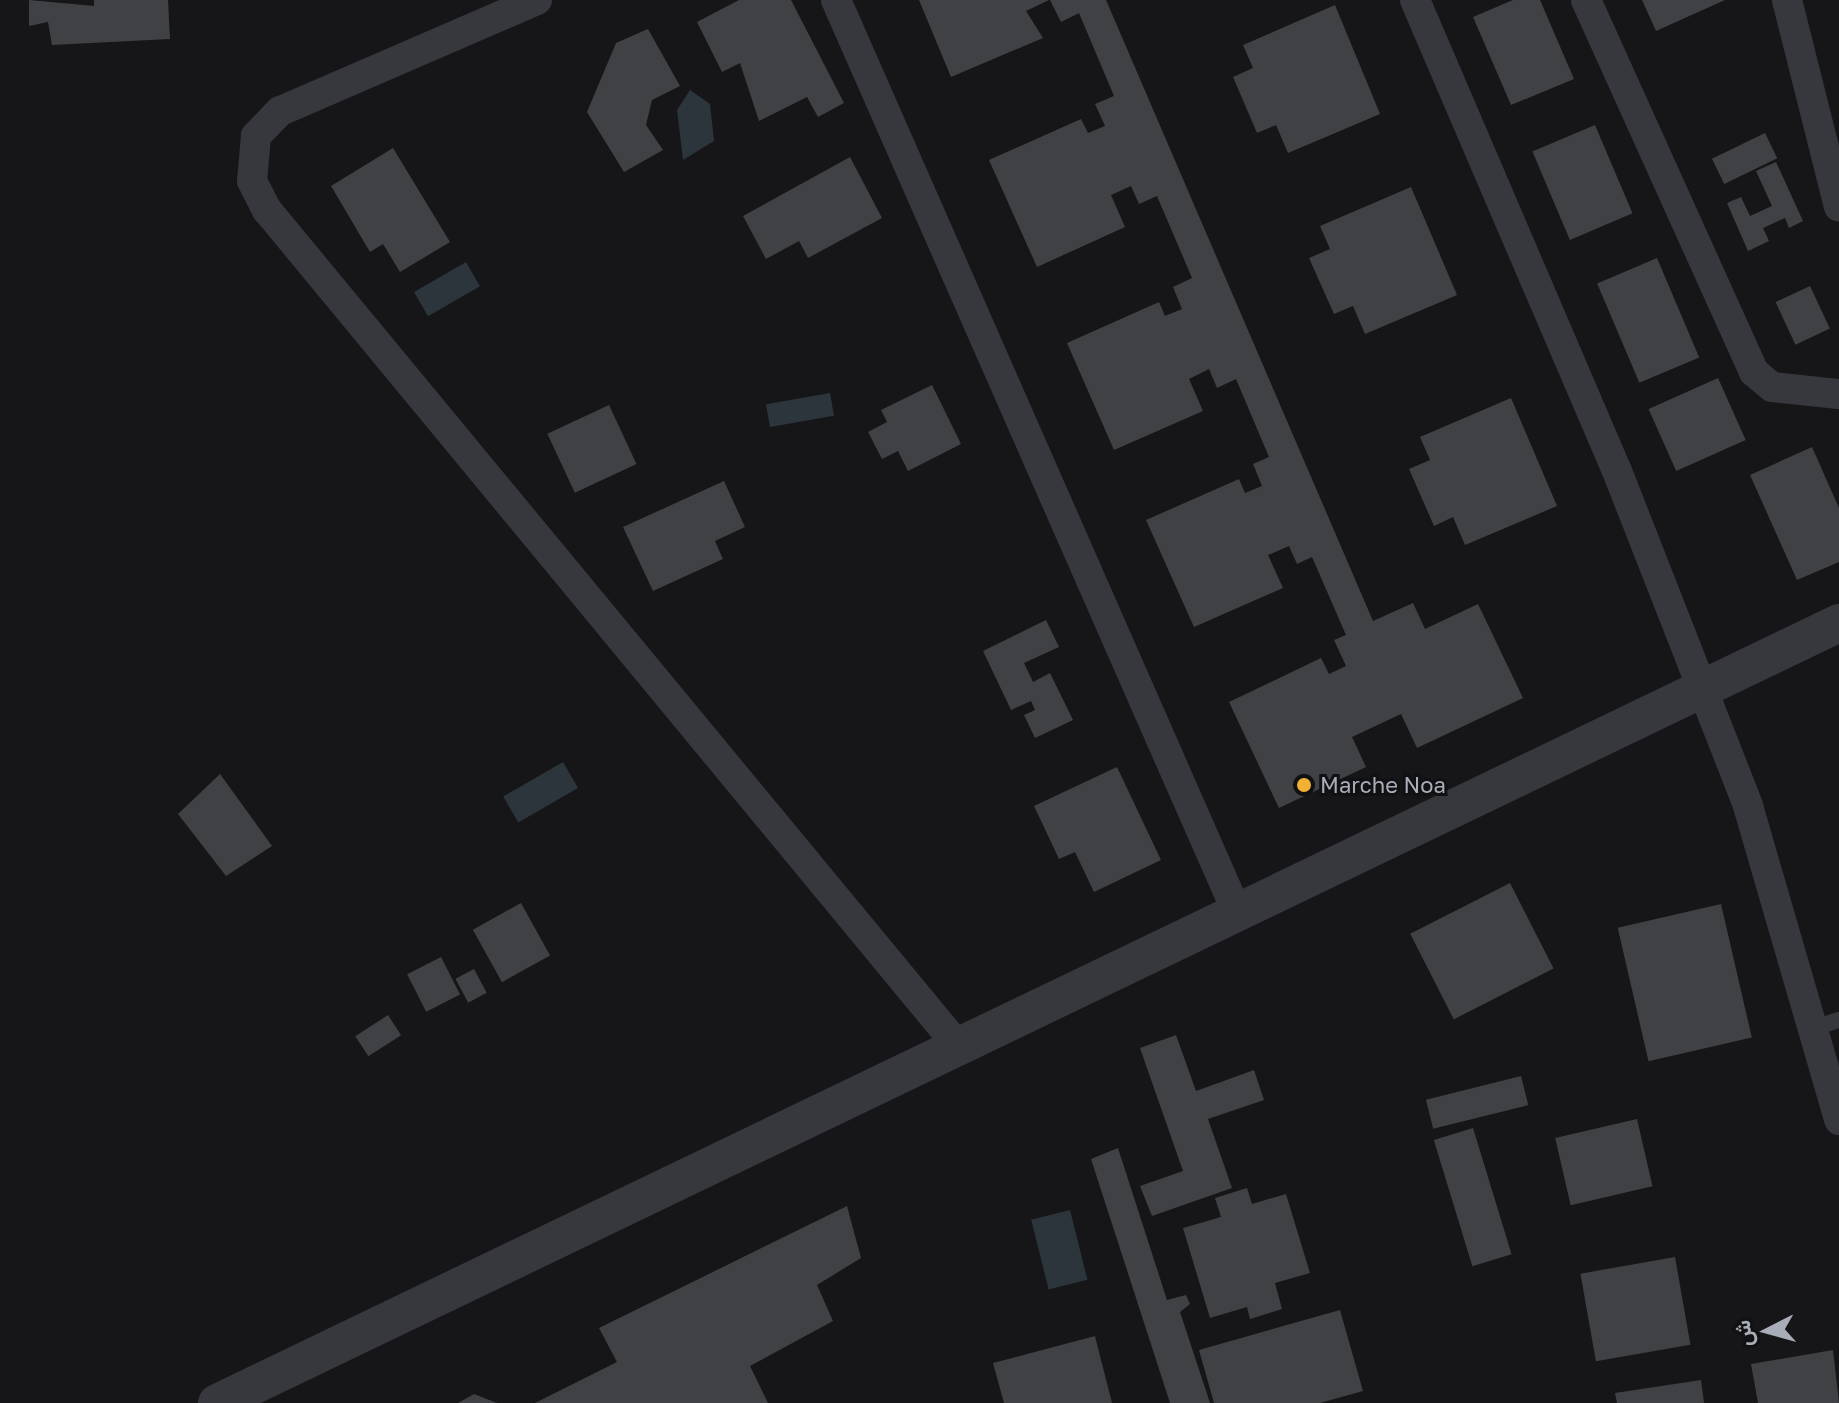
<!DOCTYPE html>
<meta charset="utf-8">
<style>
body{margin:0}
#map{position:relative;width:1839px;height:1403px;overflow:hidden;background:#161618;font-family:"Golos Text",Vazirmatn,sans-serif}
div>[style]{position:absolute}
[style*='--x']{left:calc(var(--x)*1px);top:calc(var(--y)*1px);width:calc(var(--w)*1px);rotate:calc(var(--a)*1deg)}
.water>*{inset:0;background:#2c353c;transform-origin:0 0}
.building>*{inset:0;background:#404145;transform-origin:0 0}
.service>*{height:16px;margin:-8px;padding:0 8px;transform-origin:8px;border-radius:8px;background:#37383d}
.minor>*{height:30px;margin:-15px;padding:0 15px;transform-origin:15px;border-radius:15px;background:#37383d}
.tertiary>*{height:38px;margin:-19px;padding:0 19px;transform-origin:19px;border-radius:19px;background:#37383d}
.dots>*{width:22px;height:22px;translate:-50% -50%;box-sizing:border-box;border:4px solid #111113;border-radius:50%}
span{translate:-50% -50%;white-space:nowrap;text-align:center;line-height:1.15;-webkit-text-stroke:6px #111113;paint-order:stroke}
.poi-label{font-size:22px;color:#a8adb8}
.left{translate:0 -50%;text-align:left}
.north{position:absolute;left:1727px;top:1291px;width:80px;height:80px;-webkit-text-stroke:6px #111113;paint-order:stroke;rotate:264deg;font-size:22px;font-weight:700;line-height:32px;text-align:center;color:#a8adb8}
.north::after{content:'';display:block;margin:auto;width:28px;height:36px;background:#a8adb8;clip-path:polygon(50% 0,100% 100%,50% 72%,0 100%)}
</style>
<div id="map">
<div class="water">
<i style="clip-path:polygon(690px 90px,710px 104px,714px 141px,683px 160px,677px 110px)"></i>
<i style="left:466px;top:262px;width:28px;height:60px;rotate:60deg"></i>
<i style="left:830px;top:393px;width:23px;height:65px;rotate:80deg"></i>
<i style="left:563px;top:762px;width:30px;height:69px;rotate:60deg"></i>
<i style="left:1070px;top:1210px;width:72px;height:40px;rotate:76deg"></i>
</div>
<div class="building">
<i style="clip-path:polygon(29px 0,94px 6px,94px 0,168px 0,170px 39px,52px 45px,48px 22px,29px 26px)"></i>
<i style="clip-path:polygon(739px 0,791px 0,844px 103px,818px 117px,807px 97px,759px 121px,740px 63px,722px 72px,697px 22px)"></i>
<i style="clip-path:polygon(919px 0,1049px 0,1026px 11px,1043px 38px,951px 77px)"></i>
<i style="clip-path:polygon(1050px 0,1106px 0,1373px 621px,1413px 603px,1425px 629px,1478px 604px,1523px 698px,1417px 748px,1401px 714px,1352px 737px,1366px 767px,1279px 808px,1229px 702px,1321px 658px,1329px 674px,1346px 666px,1334px 640px,1346px 635px,1312px 557px,1297px 564px,1289px 546px,1268px 555px,1283px 588px,1194px 627px,1146px 520px,1239px 479px,1245px 493px,1262px 486px,1253px 464px,1269px 457px,1236px 379px,1217px 388px,1209px 369px,1189px 379px,1203px 411px,1114px 450px,1067px 343px,1159px 302px,1165px 316px,1182px 309px,1173px 287px,1192px 278px,1157px 196px,1139px 204px,1131px 186px,1111px 195px,1125px 227px,1037px 267px,989px 160px,1081px 119px,1088px 133px,1105px 126px,1095px 104px,1114px 96px,1079px 13px,1061px 22px)"></i>
<i style="clip-path:polygon(1513px 0,1540px 0,1574px 79px,1511px 105px,1473px 17px)"></i>
<i style="clip-path:polygon(1642px 0,1725px 0,1656px 31px)"></i>
<i style="clip-path:polygon(1335px 5px,1380px 114px,1288px 153px,1276px 125px,1257px 133px,1233px 77px,1253px 68px,1243px 45px)"></i>
<i style="clip-path:polygon(648px 29px,680px 86px,652px 100px,646px 125px,663px 150px,624px 172px,587px 112px,616px 43px)"></i>
<i style="left:1595px;top:125px;width:96px;height:68px;rotate:67deg"></i>
<i style="left:1765px;top:133px;width:28px;height:59px;rotate:64deg"></i>
<i style="clip-path:polygon(393px 148px,450px 242px,400px 272px,383px 244px,370px 252px,331px 186px)"></i>
<i style="clip-path:polygon(850px 157px,882px 218px,808px 258px,799px 241px,766px 259px,743px 216px)"></i>
<i style="clip-path:polygon(1776px 162px,1803px 221px,1789px 228px,1785px 218px,1763px 228px,1769px 241px,1748px 251px,1727px 203px,1741px 197px,1750px 216px,1772px 206px,1756px 171px)"></i>
<i style="clip-path:polygon(1411px 187px,1457px 295px,1365px 334px,1353px 306px,1334px 314px,1309px 258px,1330px 249px,1320px 226px)"></i>
<i style="left:1657px;top:258px;width:108px;height:65px;rotate:67deg"></i>
<i style="left:1810px;top:286px;width:47px;height:38px;rotate:65deg"></i>
<i style="left:1718px;top:378px;width:68px;height:76px;rotate:66deg"></i>
<i style="clip-path:polygon(932px 385px,961px 444px,908px 471px,898px 451px,882px 459px,868px 432px,887px 422px,881px 410px)"></i>
<i style="clip-path:polygon(1511px 398px,1557px 506px,1465px 545px,1453px 517px,1434px 526px,1409px 469px,1430px 460px,1420px 437px)"></i>
<i style="left:609px;top:405px;width:65px;height:68px;rotate:65deg"></i>
<i style="clip-path:polygon(1812px 447px,1839px 508px,1839px 562px,1797px 580px,1750px 475px)"></i>
<i style="clip-path:polygon(724px 481px,745px 527px,715px 541px,723px 559px,653px 591px,623px 527px)"></i>
<i style="clip-path:polygon(1046px 620px,1059px 647px,1024px 663px,1033px 682px,1050px 673px,1073px 720px,1035px 738px,1024px 715px,1035px 710px,1031px 701px,1011px 710px,983px 651px)"></i>
<i style="clip-path:polygon(1117px 767px,1161px 860px,1094px 892px,1075px 852px,1059px 859px,1034px 806px)"></i>
<i style="clip-path:polygon(220px 774px,272px 846px,226px 876px,178px 814px)"></i>
<i style="left:1510px;top:883px;width:96px;height:112px;rotate:63deg"></i>
<i style="left:521px;top:903px;width:60px;height:55px;rotate:61deg"></i>
<i style="left:1721px;top:904px;width:137px;height:106px;rotate:77deg"></i>
<i style="left:441px;top:957px;width:42px;height:38px;rotate:63deg"></i>
<i style="left:474px;top:969px;width:27px;height:21px;rotate:62deg"></i>
<i style="left:388px;top:1015px;width:24px;height:39px;rotate:57deg"></i>
<i style="clip-path:polygon(1176px 1035px,1196px 1091px,1254px 1070px,1264px 1100px,1208px 1119px,1232px 1188px,1152px 1216px,1140px 1186px,1183px 1171px,1140px 1048px)"></i>
<i style="left:1521px;top:1076px;width:30px;height:98px;rotate:76deg"></i>
<i style="left:1637px;top:1119px;width:69px;height:84px;rotate:77deg"></i>
<i style="left:1473px;top:1128px;width:132px;height:41px;rotate:73deg"></i>
<i style="clip-path:polygon(1118px 1148px,1167px 1300px,1186px 1295px,1190px 1304px,1180px 1312px,1210px 1403px,1170px 1403px,1091px 1159px)"></i>
<i style="clip-path:polygon(1247px 1188px,1252px 1204px,1286px 1194px,1310px 1273px,1275px 1283px,1282px 1309px,1250px 1319px,1247px 1307px,1210px 1318px,1183px 1228px,1221px 1217px,1215px 1198px)"></i>
<i style="clip-path:polygon(847px 1206px,861px 1258px,817px 1285px,833px 1321px,750px 1366px,768px 1403px,535px 1403px,617px 1362px,599px 1328px)"></i>
<i style="left:1675px;top:1257px;width:89px;height:96px;rotate:80deg"></i>
<i style="clip-path:polygon(1340px 1310px,1363px 1391px,1320px 1403px,1214px 1403px,1199px 1350px)"></i>
<i style="clip-path:polygon(1095px 1336px,1112px 1403px,1004px 1403px,993px 1363px)"></i>
<i style="clip-path:polygon(1833px 1350px,1839px 1403px,1758px 1403px,1751px 1364px)"></i>
<i style="clip-path:polygon(1701px 1380px,1704px 1403px,1617px 1403px,1615px 1393px)"></i>
<i style="clip-path:polygon(474px 1394px,497px 1403px,458px 1403px)"></i>
</div>
<div class="service">
<i style="--x:1814;--y:1028;--w:26;--a:-18"></i>
</div>
<div class="minor">
<i style="--x:537;--y:0;--w:280;--a:156.6"></i>
<i style="--x:280;--y:111;--w:35;--a:134"></i>
<i style="--x:256;--y:136;--w:45;--a:95.1"></i>
<i style="--x:252;--y:181;--w:33;--a:63"></i>
<i style="--x:267;--y:210;--w:1085;--a:50.42"></i>
<i style="--x:836;--y:0;--w:996;--a:66.27"></i>
<i style="--x:1415;--y:0;--w:512;--a:66.79"></i>
<i style="--x:1617;--y:471;--w:360;--a:68.6"></i>
<i style="--x:1748;--y:806;--w:327;--a:73.8"></i>
<i style="--x:1586;--y:0;--w:408;--a:65.7"></i>
<i style="--x:1754;--y:372;--w:23;--a:40"></i>
<i style="--x:1772;--y:387;--w:67;--a:6"></i>
<i style="--x:1787;--y:0;--w:213;--a:75.9"></i>
</div>
<div class="tertiary">
<i style="--x:217;--y:1403;--w:1800;--a:-25.68"></i>
</div>
<div class="dots">
<i style="left:1304px;top:785px;background:#f2b134"></i>
</div>
<div class="poi-label">
<span class="left" style="left:1320px;top:785px">Marche Noa</span>
</div>
<div class="north">ش</div>
</div>
